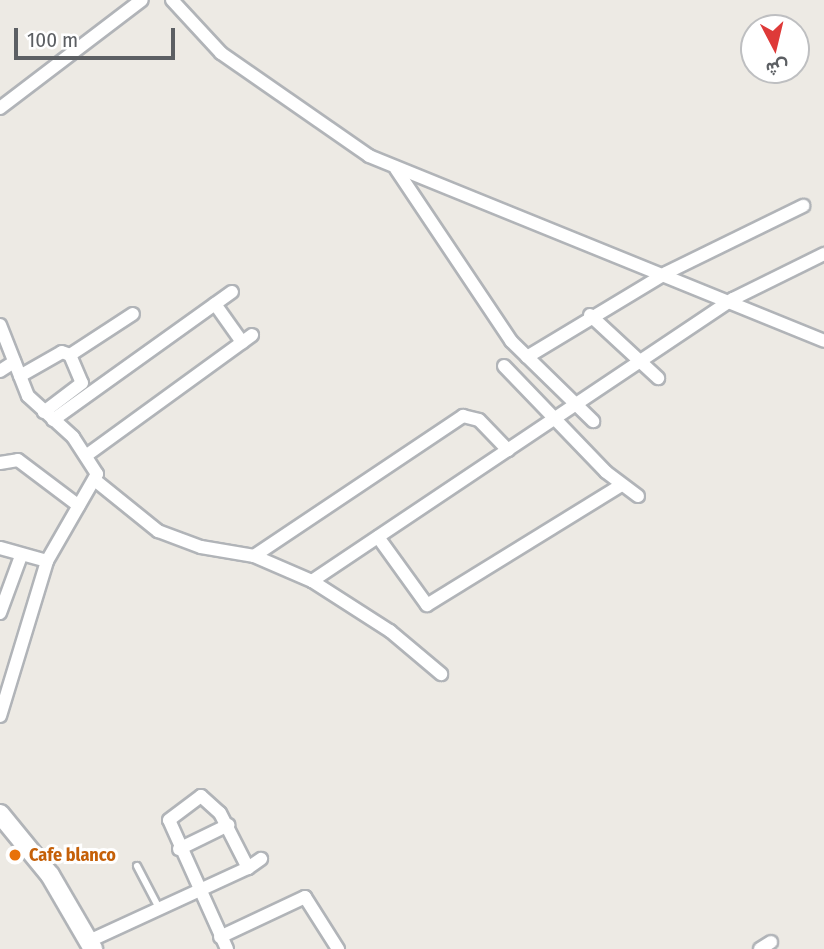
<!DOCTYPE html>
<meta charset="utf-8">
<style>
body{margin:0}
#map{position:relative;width:824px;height:949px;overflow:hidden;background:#edeae4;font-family:"Fira Sans Condensed",Vazirmatn,sans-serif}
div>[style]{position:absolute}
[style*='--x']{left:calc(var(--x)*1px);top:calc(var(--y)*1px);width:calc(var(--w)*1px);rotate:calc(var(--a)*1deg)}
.roads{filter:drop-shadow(2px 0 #b1b4b8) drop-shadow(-2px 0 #b1b4b8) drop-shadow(0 2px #b1b4b8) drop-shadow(0 -2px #b1b4b8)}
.lane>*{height:6px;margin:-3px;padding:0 3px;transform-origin:3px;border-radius:3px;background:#fff}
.street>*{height:12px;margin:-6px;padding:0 6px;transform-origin:6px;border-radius:6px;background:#fff}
.secondary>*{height:18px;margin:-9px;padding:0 9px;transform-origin:9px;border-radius:9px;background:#fff}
.dots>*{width:19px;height:19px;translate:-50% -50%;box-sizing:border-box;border:4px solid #fff;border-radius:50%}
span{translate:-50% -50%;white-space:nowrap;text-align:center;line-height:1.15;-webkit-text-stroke:6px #fff;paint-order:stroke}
.food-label{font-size:18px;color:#c56008;font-weight:700}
.left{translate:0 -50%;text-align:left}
.north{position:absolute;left:740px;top:14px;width:70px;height:70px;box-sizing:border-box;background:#fff;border:2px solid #bebfc1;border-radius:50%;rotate:173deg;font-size:19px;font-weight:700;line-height:28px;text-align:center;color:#5c5f63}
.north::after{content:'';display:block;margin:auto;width:24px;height:32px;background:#de3a39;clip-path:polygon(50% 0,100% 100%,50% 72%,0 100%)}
.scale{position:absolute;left:14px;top:28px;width:161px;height:32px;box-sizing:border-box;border:4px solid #5c5f63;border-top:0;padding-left:9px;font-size:21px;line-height:24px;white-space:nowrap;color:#5c5f63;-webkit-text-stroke:5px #fff;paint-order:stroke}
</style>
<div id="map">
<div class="roads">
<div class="lane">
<i style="--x:137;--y:866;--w:47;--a:62.4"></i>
</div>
<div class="street">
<i style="--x:172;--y:0;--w:72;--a:47.2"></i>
<i style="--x:221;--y:53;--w:180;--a:34.8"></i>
<i style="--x:369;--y:156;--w:491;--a:22.1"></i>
<i style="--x:0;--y:108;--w:178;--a:-37.3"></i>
<i style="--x:396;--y:169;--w:207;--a:56.2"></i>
<i style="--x:511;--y:341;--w:115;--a:44.3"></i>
<i style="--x:215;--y:304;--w:47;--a:54.6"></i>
<i style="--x:590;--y:315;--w:93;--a:42.8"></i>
<i style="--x:0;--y:325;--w:76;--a:68.5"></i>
<i style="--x:28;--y:396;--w:61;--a:42.3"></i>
<i style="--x:73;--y:437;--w:44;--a:57"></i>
<i style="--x:97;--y:474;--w:100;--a:119.9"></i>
<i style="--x:47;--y:561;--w:49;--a:-164.5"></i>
<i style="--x:70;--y:355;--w:75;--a:-33.1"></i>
<i style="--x:527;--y:357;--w:162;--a:-31.1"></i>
<i style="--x:666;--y:273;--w:153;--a:-26.1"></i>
<i style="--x:504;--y:366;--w:147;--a:46.1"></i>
<i style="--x:606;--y:472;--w:40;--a:37"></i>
<i style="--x:0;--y:371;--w:17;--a:-33"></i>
<i style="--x:20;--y:376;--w:48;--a:-29.7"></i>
<i style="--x:62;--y:352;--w:9;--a:21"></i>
<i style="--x:70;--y:355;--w:30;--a:67"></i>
<i style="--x:82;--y:383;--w:48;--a:142.7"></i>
<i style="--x:53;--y:420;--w:220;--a:-35.6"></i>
<i style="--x:87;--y:455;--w:204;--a:-36"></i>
<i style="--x:0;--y:463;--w:18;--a:-9"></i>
<i style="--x:18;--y:460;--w:76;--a:37"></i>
<i style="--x:96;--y:481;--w:80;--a:38.9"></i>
<i style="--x:158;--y:531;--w:46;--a:20.4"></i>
<i style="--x:201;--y:547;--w:54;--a:9.6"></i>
<i style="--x:254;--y:556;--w:63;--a:23.3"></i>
<i style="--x:312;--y:581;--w:93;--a:32.7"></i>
<i style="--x:390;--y:631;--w:67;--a:40.1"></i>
<i style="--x:378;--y:537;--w:84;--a:54.2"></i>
<i style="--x:427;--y:605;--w:228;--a:-31.7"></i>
<i style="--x:254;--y:556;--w:252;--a:-33.8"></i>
<i style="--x:463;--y:416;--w:16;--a:14"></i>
<i style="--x:479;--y:420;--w:42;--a:46"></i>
<i style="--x:312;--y:581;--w:507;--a:-33.82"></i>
<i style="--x:733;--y:299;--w:102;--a:-26.3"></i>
<i style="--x:0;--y:613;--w:61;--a:-69.8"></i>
<i style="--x:0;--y:716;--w:162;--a:-73.1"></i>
<i style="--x:179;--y:849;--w:55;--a:-26.1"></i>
<i style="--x:220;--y:937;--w:94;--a:-25.2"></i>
<i style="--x:305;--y:897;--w:62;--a:57.6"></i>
<i style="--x:89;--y:941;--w:175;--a:-24.7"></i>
<i style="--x:227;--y:949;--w:141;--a:-114.2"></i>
<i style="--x:169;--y:820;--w:40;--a:-37"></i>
<i style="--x:201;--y:796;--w:25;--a:42"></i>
<i style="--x:220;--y:813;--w:62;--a:63"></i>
<i style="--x:248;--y:868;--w:16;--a:-35"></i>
<i style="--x:760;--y:949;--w:13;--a:-32"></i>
</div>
<div class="secondary">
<i style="--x:0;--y:814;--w:79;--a:50.7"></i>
<i style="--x:50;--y:875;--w:86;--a:59.8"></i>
</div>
</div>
<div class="dots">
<i style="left:15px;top:855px;background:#e8710a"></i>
</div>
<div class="food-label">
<span class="left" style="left:29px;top:855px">Cafe blanco</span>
</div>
<div class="north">ش</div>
<div class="scale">100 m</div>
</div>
